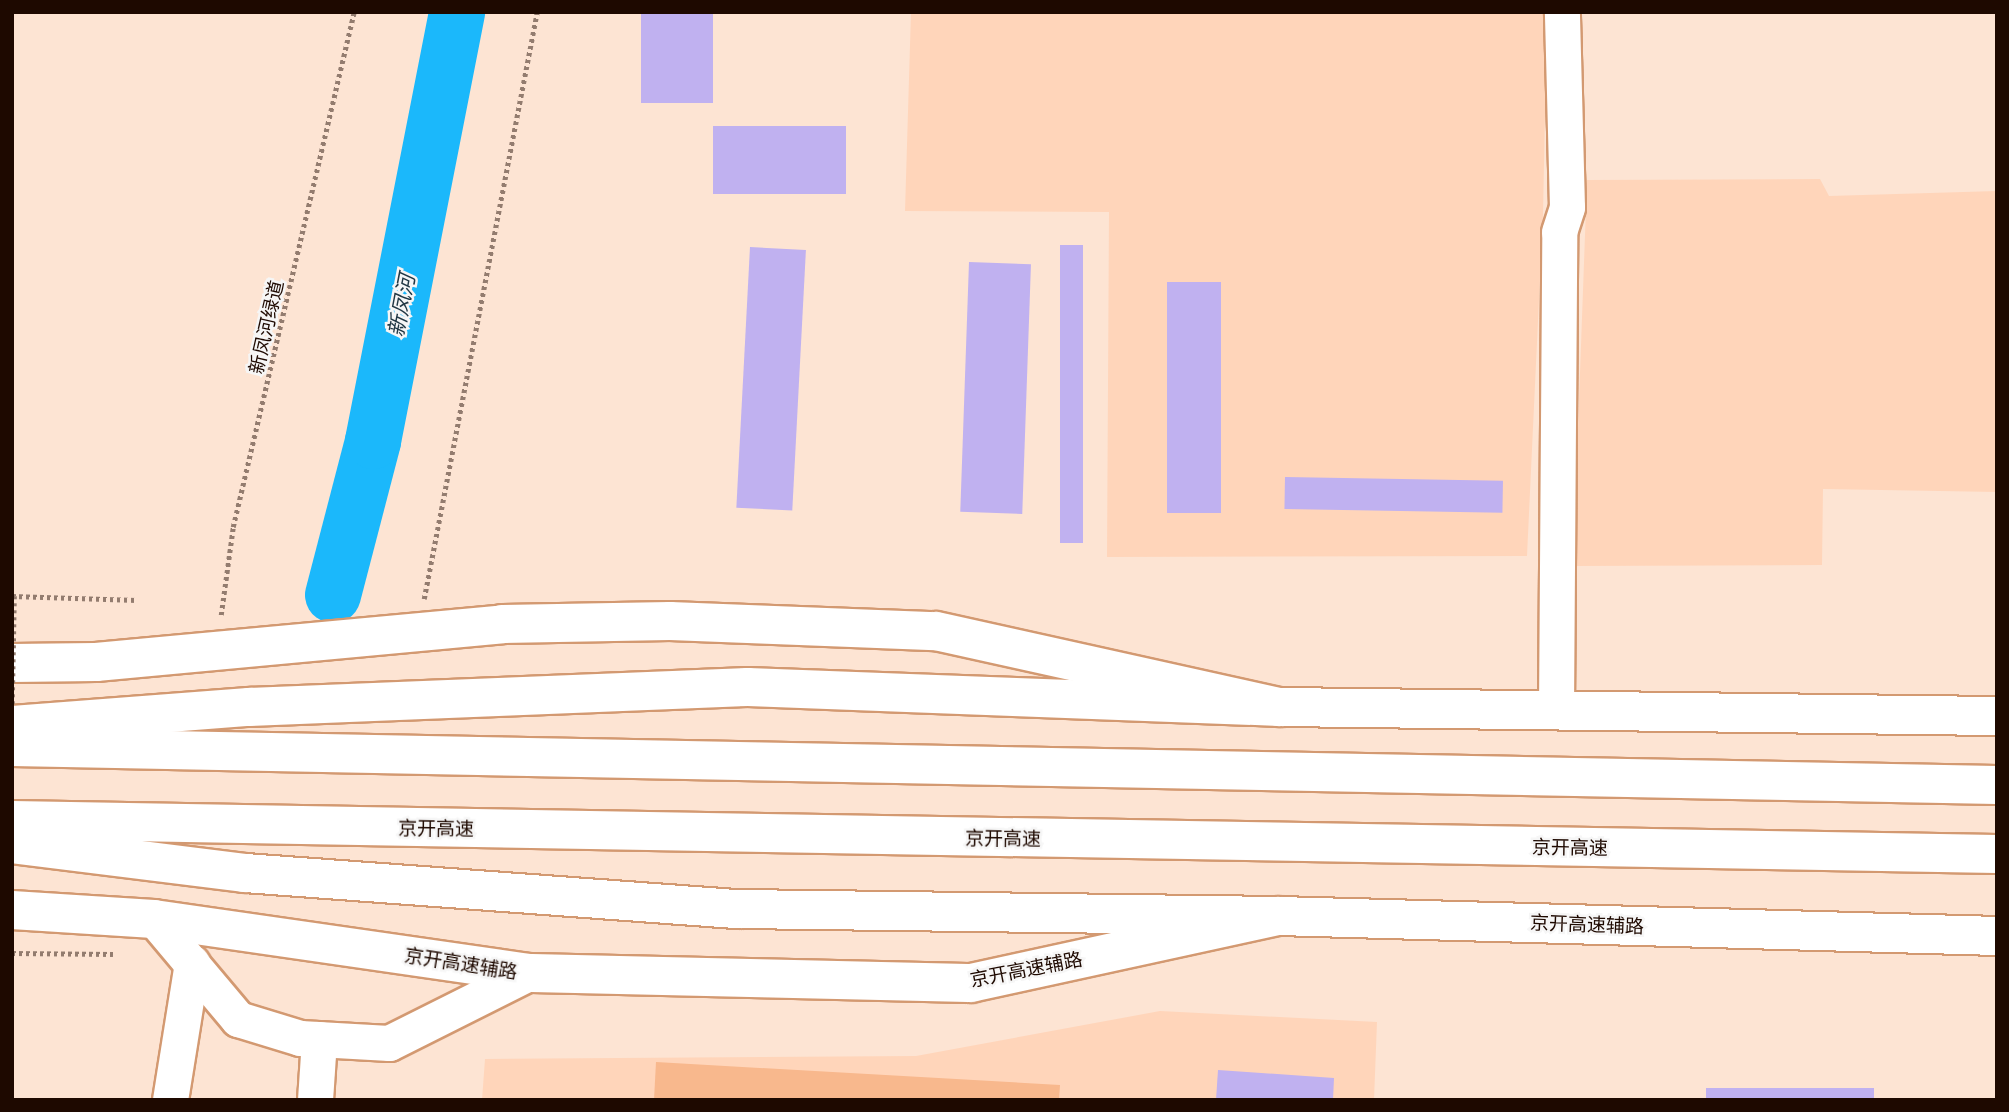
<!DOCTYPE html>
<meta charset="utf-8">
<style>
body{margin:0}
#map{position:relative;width:2009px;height:1112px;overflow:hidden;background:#fde4d3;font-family:Literata,"Noto Sans SC",serif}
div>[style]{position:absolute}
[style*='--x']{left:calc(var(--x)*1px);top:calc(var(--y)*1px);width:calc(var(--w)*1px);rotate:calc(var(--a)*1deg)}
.built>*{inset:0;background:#ffd5ba}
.green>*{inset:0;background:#f8b88d}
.river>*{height:56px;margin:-28px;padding:0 28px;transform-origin:28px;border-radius:28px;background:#1bb8fb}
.building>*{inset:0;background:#c0b1f0;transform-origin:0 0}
.path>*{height:4.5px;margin-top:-2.25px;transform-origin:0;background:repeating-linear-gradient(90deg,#937c6f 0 3.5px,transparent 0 7px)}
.roads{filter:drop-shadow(2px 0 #d39971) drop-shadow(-2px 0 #d39971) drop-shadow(0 2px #d39971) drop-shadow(0 -2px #d39971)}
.street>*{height:35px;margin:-17.5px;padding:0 17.5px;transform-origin:17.5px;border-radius:17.5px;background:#fff}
.secondary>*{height:38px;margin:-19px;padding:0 19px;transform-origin:19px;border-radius:19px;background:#fff}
.highway>*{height:38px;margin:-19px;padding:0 19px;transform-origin:19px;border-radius:19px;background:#fff}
.path-bridge>*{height:4.5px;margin-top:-2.25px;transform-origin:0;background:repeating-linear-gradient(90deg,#937c6f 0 3.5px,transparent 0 7px)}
span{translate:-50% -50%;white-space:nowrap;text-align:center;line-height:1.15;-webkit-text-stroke:5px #f6f6f6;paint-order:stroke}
.street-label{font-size:19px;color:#1e0900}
.water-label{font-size:21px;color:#223845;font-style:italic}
.frame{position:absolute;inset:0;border:14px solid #1e0900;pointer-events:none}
</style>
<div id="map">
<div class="built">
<i style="clip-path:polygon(911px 12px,1547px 12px,1543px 214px,1527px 556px,1107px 557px,1109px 212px,905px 211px)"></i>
<i style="clip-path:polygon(1820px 179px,1829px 196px,1997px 191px,1997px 492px,1823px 489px,1822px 565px,1573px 566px,1587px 180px)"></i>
<i style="clip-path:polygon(1160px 1011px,1377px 1022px,1374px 1100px,482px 1100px,485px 1059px,916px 1056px)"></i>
</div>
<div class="green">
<i style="clip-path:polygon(656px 1062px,1060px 1085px,1059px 1100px,654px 1100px)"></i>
</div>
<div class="river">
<i style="--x:333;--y:595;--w:159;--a:-75.4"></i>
<i style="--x:373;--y:441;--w:437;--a:-78.9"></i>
</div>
<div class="building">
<i style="left:641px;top:12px;width:72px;height:91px"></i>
<i style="left:713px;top:126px;width:133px;height:68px"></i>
<i style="left:1060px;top:245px;width:23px;height:298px"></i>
<i style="left:750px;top:247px;width:56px;height:261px;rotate:3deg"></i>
<i style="left:969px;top:262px;width:62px;height:250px;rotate:2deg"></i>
<i style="left:1167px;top:282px;width:54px;height:231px"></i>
<i style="left:1285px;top:477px;width:218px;height:32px;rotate:1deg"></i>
<i style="clip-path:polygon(1218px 1070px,1334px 1078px,1333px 1100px,1216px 1100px)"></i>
<i style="left:1706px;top:1088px;width:168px;height:12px"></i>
</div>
<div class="path">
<i style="--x:12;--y:596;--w:125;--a:1.8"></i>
<i style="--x:424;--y:599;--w:598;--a:-79.1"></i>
<i style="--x:221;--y:615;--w:89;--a:-82.2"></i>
<i style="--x:233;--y:527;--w:529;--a:-76.78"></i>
<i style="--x:12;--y:953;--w:101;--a:0.6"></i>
</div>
<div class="roads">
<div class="street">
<i style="--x:1556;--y:710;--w:478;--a:-89.6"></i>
<i style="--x:1559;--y:232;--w:26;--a:-72"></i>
<i style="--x:1567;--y:207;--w:195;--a:-91.5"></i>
<i style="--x:154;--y:919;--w:131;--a:50"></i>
<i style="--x:238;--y:1019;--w:65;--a:17"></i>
<i style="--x:300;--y:1038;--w:89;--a:3.2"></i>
<i style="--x:389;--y:1043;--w:157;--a:-26.6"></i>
<i style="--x:170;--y:1100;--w:139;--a:-80.9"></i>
<i style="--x:315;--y:1100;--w:61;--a:-86.2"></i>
</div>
<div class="secondary">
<i style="--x:12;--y:663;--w:84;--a:-0.7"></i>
<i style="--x:96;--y:662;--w:408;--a:-5.3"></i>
<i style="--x:502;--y:624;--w:168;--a:-1"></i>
<i style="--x:670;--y:621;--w:266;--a:2.2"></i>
<i style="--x:936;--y:631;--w:352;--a:12.5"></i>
<i style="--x:1280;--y:707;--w:717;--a:0.72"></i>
<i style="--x:12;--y:910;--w:142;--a:3.6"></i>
<i style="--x:154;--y:919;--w:379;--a:8.2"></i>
<i style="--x:529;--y:973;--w:442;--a:1.3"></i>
<i style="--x:971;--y:983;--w:314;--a:-12.3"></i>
<i style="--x:1278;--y:916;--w:719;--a:1.59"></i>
</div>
<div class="highway">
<i style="--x:13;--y:725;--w:237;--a:-4.4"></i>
<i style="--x:249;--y:707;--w:499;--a:-2.3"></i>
<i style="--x:748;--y:687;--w:532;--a:2.15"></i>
<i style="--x:12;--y:747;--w:1985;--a:1.1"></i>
<i style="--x:12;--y:820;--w:1985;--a:0.98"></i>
<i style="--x:12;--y:844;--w:235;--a:7.1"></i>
<i style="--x:245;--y:873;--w:494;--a:4.2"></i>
<i style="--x:738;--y:909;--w:540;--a:0.74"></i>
</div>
</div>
<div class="path-bridge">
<i style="--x:12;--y:704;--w:108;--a:-88.9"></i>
</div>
<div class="street-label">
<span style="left:266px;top:327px;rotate:-77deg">新凤河绿道</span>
<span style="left:436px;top:828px;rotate:1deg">京开高速</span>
<span style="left:1003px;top:838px;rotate:1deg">京开高速</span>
<span style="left:1570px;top:847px;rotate:1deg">京开高速</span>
<span style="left:1587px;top:924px;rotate:2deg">京开高速辅路</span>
<span style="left:461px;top:963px;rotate:9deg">京开高速辅路</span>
<span style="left:1026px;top:969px;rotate:-11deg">京开高速辅路</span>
</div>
<div class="water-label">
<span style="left:400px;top:305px;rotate:-79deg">新凤河</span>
</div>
<div class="frame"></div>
</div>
